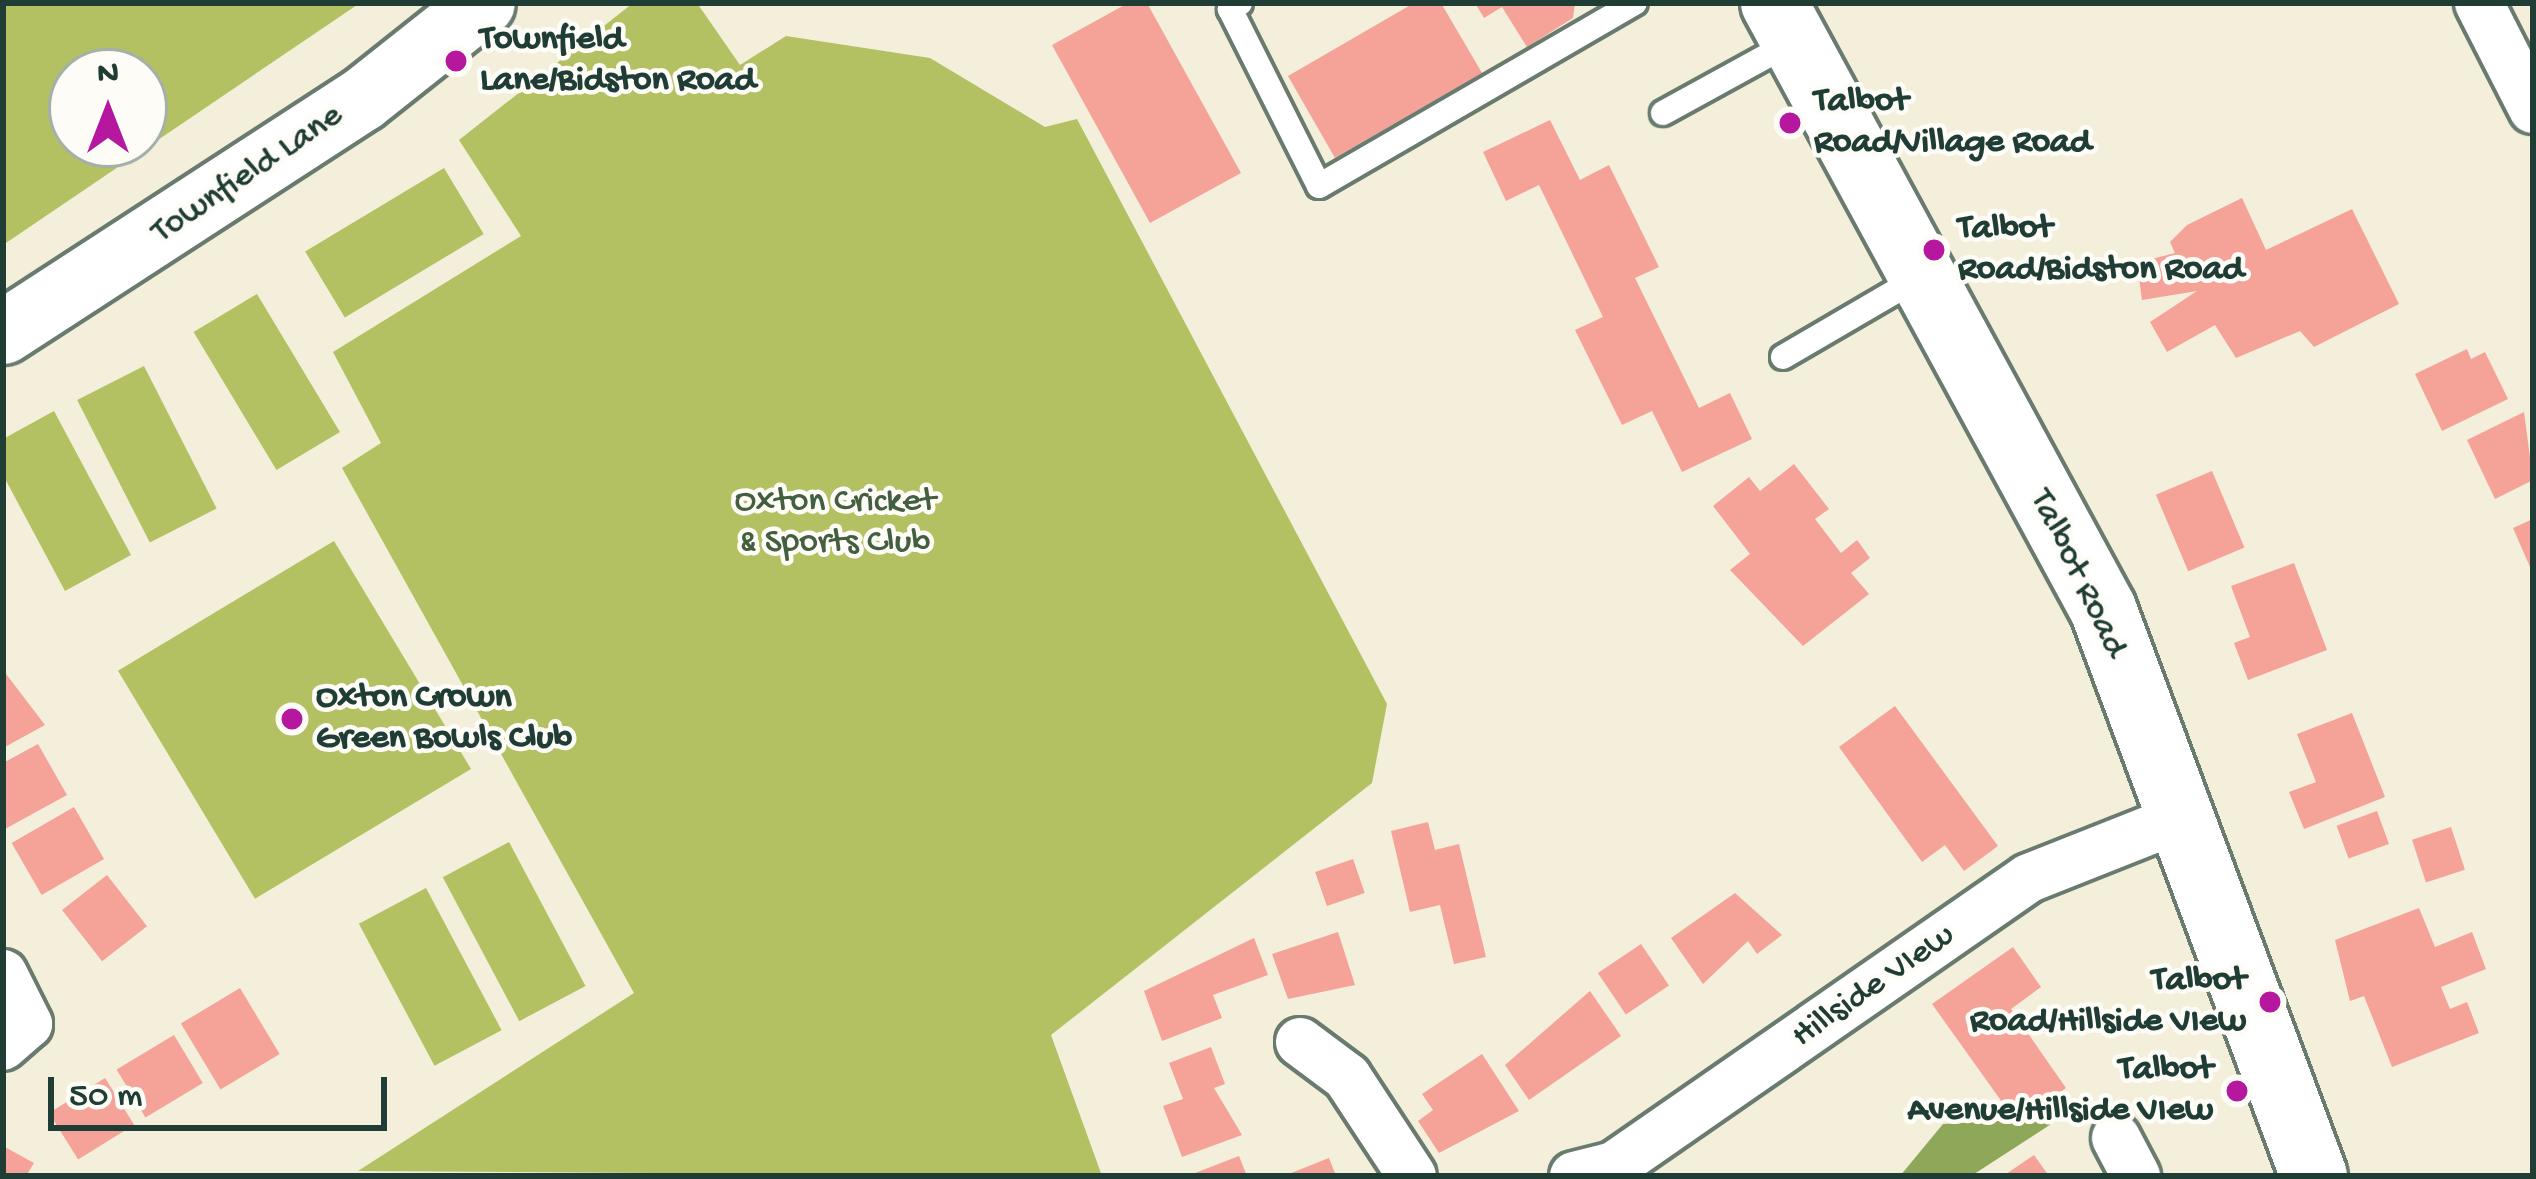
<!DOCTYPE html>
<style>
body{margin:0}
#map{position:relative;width:2536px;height:1179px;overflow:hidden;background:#f3efda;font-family:"Gochi Hand",sans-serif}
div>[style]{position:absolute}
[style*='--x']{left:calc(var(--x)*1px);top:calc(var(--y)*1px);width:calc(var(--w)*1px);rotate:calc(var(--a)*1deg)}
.green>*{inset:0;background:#b3c163;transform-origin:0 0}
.forest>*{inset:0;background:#8ea759}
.building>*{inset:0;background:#f5a298;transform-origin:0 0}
.roads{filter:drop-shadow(3px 0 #697b6e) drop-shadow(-3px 0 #697b6e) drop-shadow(0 3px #697b6e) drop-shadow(0 -3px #697b6e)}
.service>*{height:24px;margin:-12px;padding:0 12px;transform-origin:12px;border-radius:12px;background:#fff}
.minor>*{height:48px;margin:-24px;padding:0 24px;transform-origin:24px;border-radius:24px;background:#fff}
.tertiary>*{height:63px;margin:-31.5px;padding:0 31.5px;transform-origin:31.5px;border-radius:31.5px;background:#fff}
.secondary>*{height:66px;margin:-33px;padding:0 33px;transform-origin:33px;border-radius:33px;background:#fff}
.dots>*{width:33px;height:33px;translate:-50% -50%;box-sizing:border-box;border:6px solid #fdfcf7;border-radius:50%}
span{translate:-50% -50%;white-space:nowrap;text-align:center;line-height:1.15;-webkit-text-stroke:9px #fdfcf7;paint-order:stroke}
.poi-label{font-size:36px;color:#1f3d34;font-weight:700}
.left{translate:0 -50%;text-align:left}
.right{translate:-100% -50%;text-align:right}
.street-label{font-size:36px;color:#1f3d34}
.park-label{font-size:36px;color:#445e40}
.frame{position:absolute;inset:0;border:6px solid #1f3d34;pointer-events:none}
.north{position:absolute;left:48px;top:48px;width:120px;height:120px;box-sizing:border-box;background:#fdfcf7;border:3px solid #a4b0a9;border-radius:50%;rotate:0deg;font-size:33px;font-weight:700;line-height:48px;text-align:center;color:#1f3d34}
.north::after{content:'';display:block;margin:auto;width:42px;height:54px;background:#b5179e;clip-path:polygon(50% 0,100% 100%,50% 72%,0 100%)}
.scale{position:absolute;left:48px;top:1077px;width:339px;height:54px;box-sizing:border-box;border:6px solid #1f3d34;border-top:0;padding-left:15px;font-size:36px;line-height:42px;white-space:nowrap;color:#1f3d34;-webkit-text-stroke:9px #fdfcf7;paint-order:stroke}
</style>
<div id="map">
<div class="green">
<i style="clip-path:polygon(evenodd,3px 3px,360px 3px,3px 245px,3px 3px,144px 72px,144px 144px,72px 144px,72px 72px,144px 72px)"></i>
<i style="clip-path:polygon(633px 3px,697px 3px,740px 65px,786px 36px,930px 58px,1045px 127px,1077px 119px,1387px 704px,1372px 783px,1051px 1035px,1102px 1176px,358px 1171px,634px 993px,342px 468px,381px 443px,333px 352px,521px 236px,459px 140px)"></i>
<i style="left:444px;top:168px;width:77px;height:162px;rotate:59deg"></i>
<i style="left:257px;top:294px;width:161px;height:74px;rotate:59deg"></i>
<i style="left:144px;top:366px;width:160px;height:75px;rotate:63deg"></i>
<i style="clip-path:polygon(54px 411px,131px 555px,65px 591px,3px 475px,3px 439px)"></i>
<i style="left:334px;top:541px;width:266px;height:252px;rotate:59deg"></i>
<i style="left:509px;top:842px;width:163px;height:75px;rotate:62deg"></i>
<i style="left:426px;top:888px;width:161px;height:76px;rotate:62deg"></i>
</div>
<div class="forest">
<i style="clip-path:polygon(2062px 1117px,1971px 1176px,1900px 1176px,1943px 1124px)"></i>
</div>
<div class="building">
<i style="clip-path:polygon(1128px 3px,1147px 3px,1241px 173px,1150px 223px,1052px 45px)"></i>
<i style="clip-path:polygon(1414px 3px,1441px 3px,1482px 73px,1335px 158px,1288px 76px)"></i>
<i style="clip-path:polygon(1475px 3px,1575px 3px,1573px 18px,1527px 47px,1502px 7px,1484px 18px)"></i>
<i style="clip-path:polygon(1550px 120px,1580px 180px,1609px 165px,1659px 267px,1635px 278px,1699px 408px,1730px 393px,1752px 439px,1682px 472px,1652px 411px,1622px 425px,1575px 330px,1603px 317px,1539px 185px,1506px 201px,1483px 152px)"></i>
<i style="clip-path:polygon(2242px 198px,2266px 250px,2352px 209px,2399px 304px,2314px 347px,2300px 331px,2236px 358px,2215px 325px,2167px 352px,2150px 322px,2197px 291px,2142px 300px,2137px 263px,2175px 253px,2170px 242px,2187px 225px)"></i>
<i style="clip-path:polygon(2467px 349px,2471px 359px,2485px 352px,2508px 399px,2442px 431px,2415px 374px)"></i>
<i style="clip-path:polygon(2524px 412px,2533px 480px,2495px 499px,2467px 440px)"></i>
<i style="clip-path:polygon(1794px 464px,1829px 509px,1815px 519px,1841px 553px,1857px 540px,1870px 558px,1851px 573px,1869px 594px,1803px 646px,1730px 570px,1750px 554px,1713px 506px,1749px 477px,1760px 491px)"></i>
<i style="left:2212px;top:471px;width:83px;height:61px;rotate:67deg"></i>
<i style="clip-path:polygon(2533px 519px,2533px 574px,2513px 528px)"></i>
<i style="clip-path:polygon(2294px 563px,2327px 650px,2248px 680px,2234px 643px,2250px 637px,2231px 586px)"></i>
<i style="clip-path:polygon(3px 670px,45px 725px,3px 748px)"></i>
<i style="clip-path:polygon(1895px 706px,1998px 846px,1964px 871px,1945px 845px,1922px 862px,1839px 747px)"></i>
<i style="clip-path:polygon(2352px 713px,2385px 797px,2304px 829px,2289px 792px,2316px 782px,2297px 734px)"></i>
<i style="clip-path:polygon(38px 744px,67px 795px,5px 829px,3px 763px)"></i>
<i style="left:74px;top:807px;width:60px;height:72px;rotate:60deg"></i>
<i style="left:2377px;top:811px;width:35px;height:43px;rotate:70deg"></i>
<i style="clip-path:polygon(1428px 822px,1435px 850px,1459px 844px,1486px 957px,1454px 964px,1440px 905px,1410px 912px,1391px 831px)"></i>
<i style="left:2451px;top:827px;width:45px;height:41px;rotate:72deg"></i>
<i style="left:1353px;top:859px;width:36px;height:40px;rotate:71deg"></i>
<i style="left:107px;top:875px;width:65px;height:57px;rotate:52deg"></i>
<i style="clip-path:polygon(1735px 893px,1782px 935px,1757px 954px,1748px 941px,1703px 984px,1671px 938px)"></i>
<i style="clip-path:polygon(2419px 908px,2435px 947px,2472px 932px,2486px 969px,2441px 987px,2450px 1009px,2467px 1002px,2479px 1033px,2392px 1067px,2364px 996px,2350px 1001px,2335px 940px)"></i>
<i style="clip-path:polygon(1338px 932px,1355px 985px,1288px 999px,1272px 954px)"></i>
<i style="clip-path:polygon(1254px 938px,1268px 975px,1213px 995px,1222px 1018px,1162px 1041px,1144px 991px)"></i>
<i style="left:1641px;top:944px;width:50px;height:52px;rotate:56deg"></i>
<i style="clip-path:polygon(2013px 947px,2041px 987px,2011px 1009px,2066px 1088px,2017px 1123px,1932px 1004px)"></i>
<i style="left:240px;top:988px;width:77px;height:69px;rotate:59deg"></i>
<i style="clip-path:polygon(1590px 991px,1621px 1036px,1529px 1100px,1505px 1065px)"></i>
<i style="left:174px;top:1035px;width:56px;height:67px;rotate:59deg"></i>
<i style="clip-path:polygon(1211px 1047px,1225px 1084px,1214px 1088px,1242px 1135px,1182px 1157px,1163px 1106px,1183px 1099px,1169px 1063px)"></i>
<i style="clip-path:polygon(1482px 1054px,1519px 1111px,1439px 1153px,1418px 1121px,1433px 1110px,1422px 1094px)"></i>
<i style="left:105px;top:1078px;width:55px;height:66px;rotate:58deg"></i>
<i style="clip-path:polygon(3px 1146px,34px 1163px,26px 1176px,3px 1176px)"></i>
<i style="clip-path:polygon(2034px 1155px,2049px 1176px,2003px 1176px)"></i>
<i style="clip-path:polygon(1239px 1156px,1247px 1176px,1196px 1176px,1195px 1173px)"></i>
<i style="clip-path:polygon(1329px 1158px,1336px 1176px,1292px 1176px,1291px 1173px)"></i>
</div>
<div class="roads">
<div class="service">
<i style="--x:1240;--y:3;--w:12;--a:149"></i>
<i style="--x:1230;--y:9;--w:198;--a:63.3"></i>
<i style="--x:1319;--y:186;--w:365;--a:-30.1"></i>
<i style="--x:1663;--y:113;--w:147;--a:-28.8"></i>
<i style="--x:1783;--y:357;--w:156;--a:-30.3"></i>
</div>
<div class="minor">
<i style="--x:2479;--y:3;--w:119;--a:63"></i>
<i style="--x:3;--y:974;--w:56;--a:63.4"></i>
<i style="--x:28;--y:1024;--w:33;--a:139"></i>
<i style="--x:1300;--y:1042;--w:59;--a:36.7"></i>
<i style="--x:1347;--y:1077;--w:118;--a:56.7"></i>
<i style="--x:2116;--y:1138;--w:43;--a:62.2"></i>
<i style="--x:1574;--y:1176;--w:41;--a:-14"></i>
<i style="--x:1614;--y:1166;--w:505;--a:-34.76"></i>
<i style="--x:2029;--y:878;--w:166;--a:-21.6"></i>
</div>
<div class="tertiary">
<i style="--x:3;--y:332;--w:428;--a:-33"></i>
<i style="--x:362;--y:99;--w:154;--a:-38.4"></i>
</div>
<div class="secondary">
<i style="--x:1774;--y:3;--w:690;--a:61.5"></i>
<i style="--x:2103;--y:609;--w:605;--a:69.59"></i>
</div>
</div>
<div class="dots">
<i style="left:456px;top:61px;background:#b5179e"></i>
<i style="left:1790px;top:123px;background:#b5179e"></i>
<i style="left:1934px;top:250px;background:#b5179e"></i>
<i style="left:292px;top:719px;background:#b5179e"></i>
<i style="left:2270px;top:1002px;background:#b5179e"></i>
<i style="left:2237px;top:1091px;background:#b5179e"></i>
</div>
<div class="poi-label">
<span class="left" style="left:480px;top:61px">Townfield<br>Lane/Bidston Road</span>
<span class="left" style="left:1814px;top:123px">Talbot<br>Road/Village Road</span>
<span class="left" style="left:1958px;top:250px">Talbot<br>Road/Bidston Road</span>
<span class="left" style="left:316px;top:719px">Oxton Crown<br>Green Bowls Club</span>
<span class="right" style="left:2246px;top:1002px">Talbot<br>Road/Hillside VIew</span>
<span class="right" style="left:2213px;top:1091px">Talbot<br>Avenue/Hillside VIew</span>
</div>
<div class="street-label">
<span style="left:248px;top:175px;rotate:-34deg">Townfield Lane</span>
<span style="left:2077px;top:574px;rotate:64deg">Talbot Road</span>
<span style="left:1874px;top:987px;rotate:-35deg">Hillside VIew</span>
</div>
<div class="park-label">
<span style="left:835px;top:523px">Oxton Cricket<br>&amp; Sports Club</span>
</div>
<div class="frame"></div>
<div class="north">N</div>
<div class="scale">50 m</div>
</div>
